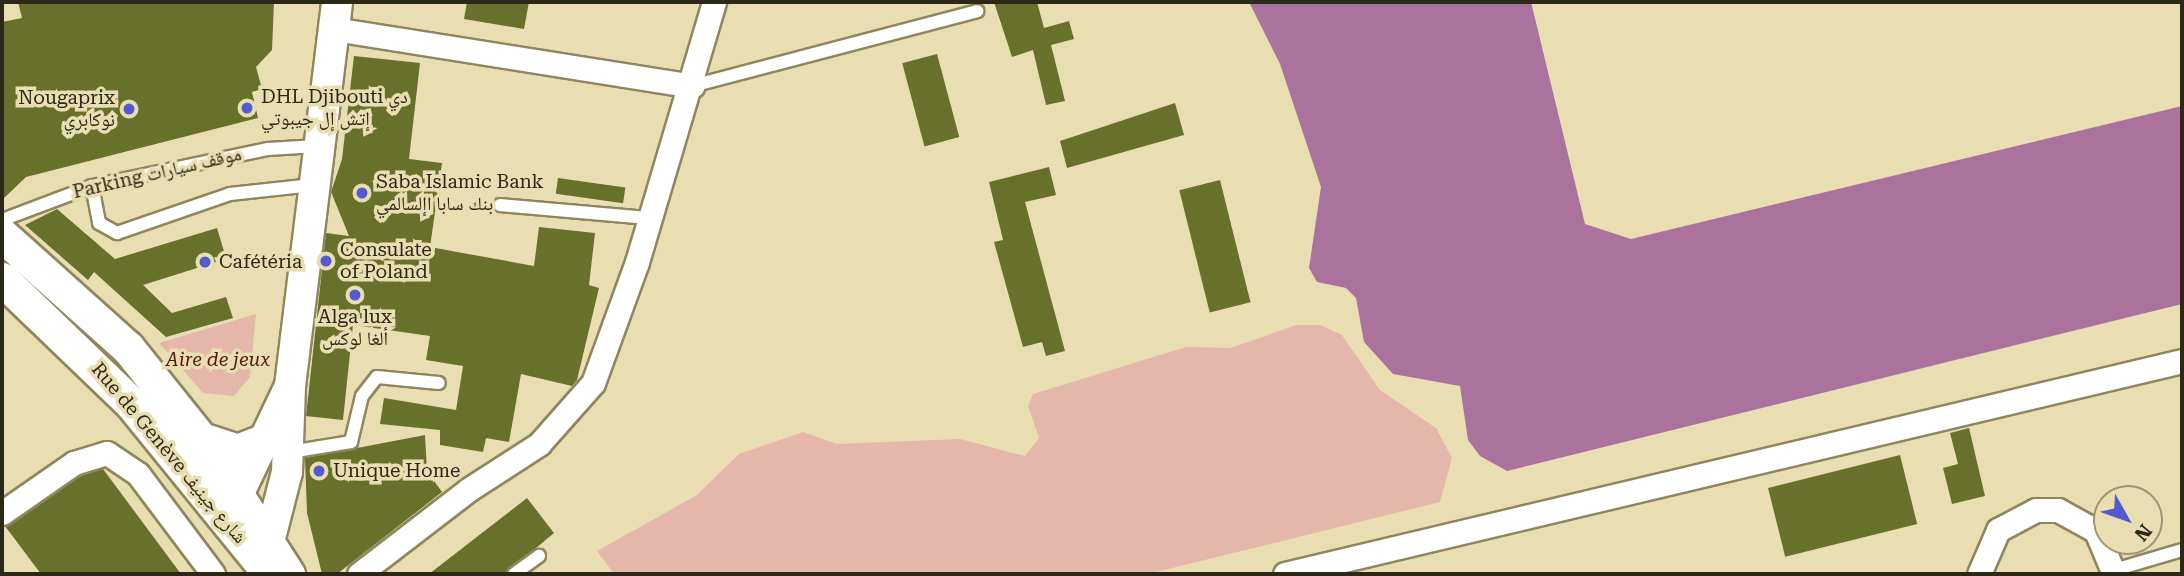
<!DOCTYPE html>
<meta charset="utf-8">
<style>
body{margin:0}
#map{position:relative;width:2184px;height:576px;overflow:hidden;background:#e9deb2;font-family:"Roboto Serif","Noto Naskh Arabic",serif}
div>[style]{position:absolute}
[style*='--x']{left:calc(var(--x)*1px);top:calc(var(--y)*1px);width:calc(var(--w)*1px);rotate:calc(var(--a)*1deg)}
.green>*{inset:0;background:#e5b7aa}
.water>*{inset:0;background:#ac729e}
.building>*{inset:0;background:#68712c;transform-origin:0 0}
.roads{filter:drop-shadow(2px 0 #90865d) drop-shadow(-2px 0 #90865d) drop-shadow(0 2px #90865d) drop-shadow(0 -2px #90865d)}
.service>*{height:12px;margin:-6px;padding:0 6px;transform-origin:6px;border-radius:6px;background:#fff}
.minor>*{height:23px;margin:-11.5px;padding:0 11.5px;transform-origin:11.5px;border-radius:11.5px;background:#fff}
.tertiary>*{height:30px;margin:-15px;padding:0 15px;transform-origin:15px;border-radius:15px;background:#fff}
.secondary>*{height:33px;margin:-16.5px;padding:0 16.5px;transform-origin:16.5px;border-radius:16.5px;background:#fff}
.dots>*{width:19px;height:19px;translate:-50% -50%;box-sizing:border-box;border:4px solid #e9deb2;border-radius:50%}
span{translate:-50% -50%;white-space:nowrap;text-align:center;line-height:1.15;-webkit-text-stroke:7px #e9deb2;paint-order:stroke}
.poi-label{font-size:19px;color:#2c2817}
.left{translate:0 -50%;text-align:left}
.right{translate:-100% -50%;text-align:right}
.street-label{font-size:19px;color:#2c2817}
.park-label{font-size:19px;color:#581705;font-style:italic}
.frame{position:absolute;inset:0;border:4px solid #2c2817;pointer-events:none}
.north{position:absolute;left:2093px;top:485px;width:70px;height:70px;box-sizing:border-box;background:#e9deb2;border:2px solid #9d9574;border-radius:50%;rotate:130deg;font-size:19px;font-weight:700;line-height:28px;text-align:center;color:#2c2817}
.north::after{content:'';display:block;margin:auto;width:24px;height:32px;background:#535ad0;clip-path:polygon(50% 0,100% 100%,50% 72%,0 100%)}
</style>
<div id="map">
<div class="green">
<i style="clip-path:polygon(256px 314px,250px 377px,234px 396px,203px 393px,159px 343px)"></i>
<i style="clip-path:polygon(1296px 325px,1320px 325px,1342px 335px,1380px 390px,1436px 428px,1452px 458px,1440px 502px,1148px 574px,614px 574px,597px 551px,697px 495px,739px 454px,803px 432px,837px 444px,960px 439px,1025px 456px,1039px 438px,1028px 406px,1033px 394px,1186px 347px,1231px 348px)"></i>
</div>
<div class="water">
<i style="clip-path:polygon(1249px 2px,1531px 2px,1585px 224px,1631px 239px,2182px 106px,2182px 304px,1507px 471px,1480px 456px,1468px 440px,1460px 386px,1393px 374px,1364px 342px,1356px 298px,1346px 288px,1317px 282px,1309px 268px,1321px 187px,1280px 64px)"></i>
</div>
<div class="building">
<i style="clip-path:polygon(18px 2px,274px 2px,272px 50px,256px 67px,262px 89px,252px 92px,258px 118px,26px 177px,2px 200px,2px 22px,22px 18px)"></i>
<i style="clip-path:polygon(467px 2px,529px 2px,524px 29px,464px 19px)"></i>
<i style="clip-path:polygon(994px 2px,1037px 2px,1044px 28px,1069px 21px,1074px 39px,1051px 45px,1065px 101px,1046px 105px,1033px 50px,1012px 57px)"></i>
<i style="left:937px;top:54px;width:86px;height:36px;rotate:75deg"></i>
<i style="clip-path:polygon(354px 56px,420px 63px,409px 159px,442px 163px,430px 247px,534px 266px,539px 227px,595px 233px,589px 285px,599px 288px,577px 380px,572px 386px,521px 374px,509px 442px,486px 438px,483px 452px,440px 445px,440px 430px,380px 424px,384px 398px,456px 410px,463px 366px,426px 360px,430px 336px,353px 325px,343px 420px,306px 416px,326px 233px,349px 236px,331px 192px,342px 159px)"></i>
<i style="clip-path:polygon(1175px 103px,1184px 135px,1067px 168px,1060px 141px)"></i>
<i style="clip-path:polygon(1049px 167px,1056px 195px,1025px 202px,1065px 351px,1046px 356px,1042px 342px,1023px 347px,994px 242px,1003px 240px,989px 182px)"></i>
<i style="left:558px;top:178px;width:68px;height:16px;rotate:8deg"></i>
<i style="left:1220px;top:180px;width:126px;height:42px;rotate:76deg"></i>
<i style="clip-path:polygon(57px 209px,115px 259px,217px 228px,226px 258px,214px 257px,216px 262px,143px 285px,172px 313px,226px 297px,233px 318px,166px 337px,94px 272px,88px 280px,25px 225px)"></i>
<i style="clip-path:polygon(1969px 428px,1985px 496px,1952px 504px,1943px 468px,1958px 464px,1950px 433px)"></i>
<i style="clip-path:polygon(425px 435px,427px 471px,442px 492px,337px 574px,322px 574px,307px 513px,305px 458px)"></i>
<i style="left:1900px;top:455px;width:71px;height:136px;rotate:76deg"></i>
<i style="clip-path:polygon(103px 469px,132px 508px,181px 574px,41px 574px,5px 526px,80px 476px)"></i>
<i style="clip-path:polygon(527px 498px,554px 533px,505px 574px,429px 574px)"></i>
</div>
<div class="roads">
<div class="service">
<i style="--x:692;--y:86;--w:295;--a:-14.7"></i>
<i style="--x:92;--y:186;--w:38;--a:79"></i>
<i style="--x:99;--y:223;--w:21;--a:29"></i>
<i style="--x:117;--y:233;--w:120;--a:-19"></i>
<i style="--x:230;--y:194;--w:83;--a:-6.2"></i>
<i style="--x:500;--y:205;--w:151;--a:5"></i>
<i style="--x:2;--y:220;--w:96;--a:-20.7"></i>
<i style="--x:92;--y:186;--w:180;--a:-11.9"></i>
<i style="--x:268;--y:149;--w:49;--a:-3.5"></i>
<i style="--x:290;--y:452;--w:62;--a:-9.3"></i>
<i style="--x:351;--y:442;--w:47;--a:-76.6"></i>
<i style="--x:362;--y:396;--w:24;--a:-52"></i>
<i style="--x:377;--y:377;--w:62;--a:5.5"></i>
<i style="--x:2114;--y:570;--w:71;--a:-16.4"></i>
<i style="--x:514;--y:574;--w:31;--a:-36"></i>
</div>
<div class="minor">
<i style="--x:334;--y:29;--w:363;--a:9"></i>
<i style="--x:2;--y:513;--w:88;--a:-34.8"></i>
<i style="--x:74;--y:463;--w:34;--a:-17"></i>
<i style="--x:107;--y:453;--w:37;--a:34"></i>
<i style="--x:138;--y:474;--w:125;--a:53.1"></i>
<i style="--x:359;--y:574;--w:138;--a:-37.6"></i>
<i style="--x:468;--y:490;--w:85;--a:-32.9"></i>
<i style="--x:539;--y:444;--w:81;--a:-48.5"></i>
<i style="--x:593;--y:383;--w:129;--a:-70"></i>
<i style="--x:637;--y:262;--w:271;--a:-73.5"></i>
<i style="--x:1285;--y:574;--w:922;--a:-13.36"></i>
<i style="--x:1979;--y:574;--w:48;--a:-66.6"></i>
<i style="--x:1998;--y:530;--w:43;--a:-27.8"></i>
<i style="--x:2036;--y:510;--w:22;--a:0"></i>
<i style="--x:2058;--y:510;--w:43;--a:28.9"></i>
<i style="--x:2096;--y:531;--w:47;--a:67.3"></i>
</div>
<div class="tertiary">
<i style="--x:290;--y:386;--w:119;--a:115.5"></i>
<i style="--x:239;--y:493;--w:36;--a:99"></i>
<i style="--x:233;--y:529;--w:38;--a:14"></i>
<i style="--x:270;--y:538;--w:68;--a:-75.6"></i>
<i style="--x:287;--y:472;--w:86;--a:-88"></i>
<i style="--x:290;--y:386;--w:387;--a:-83"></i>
</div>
<div class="secondary">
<i style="--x:2;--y:235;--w:169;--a:41.9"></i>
<i style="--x:128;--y:348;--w:117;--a:51.3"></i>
<i style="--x:201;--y:439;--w:161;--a:57.2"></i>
<i style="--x:2;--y:279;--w:179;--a:43.9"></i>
<i style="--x:131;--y:403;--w:220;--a:50.9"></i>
<i style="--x:201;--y:439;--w:38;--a:18"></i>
<i style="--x:237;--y:451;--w:30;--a:-21"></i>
</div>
</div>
<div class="dots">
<i style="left:247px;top:108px;background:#535ad0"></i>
<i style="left:129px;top:109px;background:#535ad0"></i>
<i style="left:362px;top:193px;background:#535ad0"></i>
<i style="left:326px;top:261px;background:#535ad0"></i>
<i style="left:205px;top:262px;background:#535ad0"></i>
<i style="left:355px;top:295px;background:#535ad0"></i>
<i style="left:319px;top:471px;background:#535ad0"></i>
</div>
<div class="poi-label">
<span class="left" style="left:261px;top:108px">DHL Djibouti دي<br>إتش إل جيبوتي</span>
<span class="right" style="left:115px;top:109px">Nougaprix<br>نوكابري</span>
<span class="left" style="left:376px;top:193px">Saba Islamic Bank<br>بنك سابا اإلسالمي</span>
<span class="left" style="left:340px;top:261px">Consulate<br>of Poland</span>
<span class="left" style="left:219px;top:262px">Cafétéria</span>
<span style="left:355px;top:328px">Alga lux<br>ألغا لوكس</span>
<span class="left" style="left:333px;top:471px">Unique Home</span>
</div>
<div class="street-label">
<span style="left:157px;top:173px;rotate:-13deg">Parking موقف سيارات</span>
<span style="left:169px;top:453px;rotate:50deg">Rue de Genève شارع جينيف</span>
</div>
<div class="park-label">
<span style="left:218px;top:360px">Aire de jeux</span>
</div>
<div class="frame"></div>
<div class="north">N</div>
</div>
